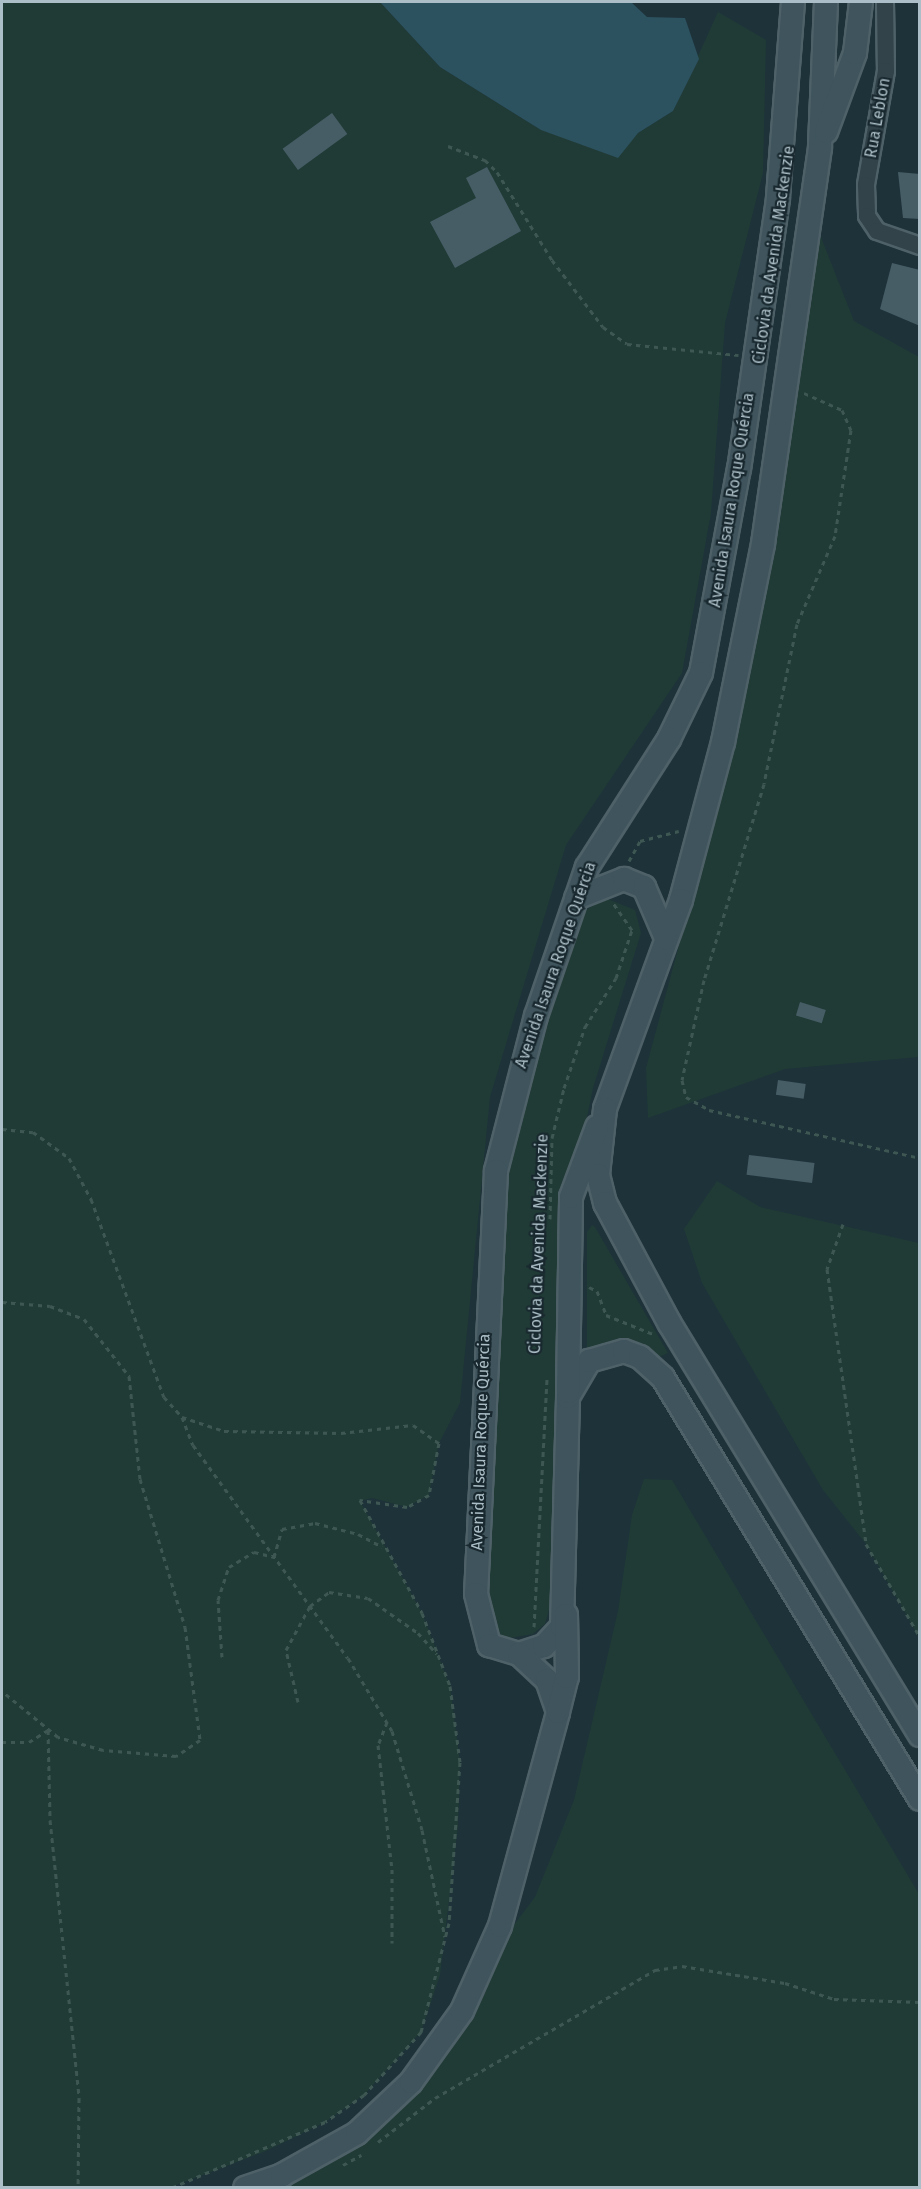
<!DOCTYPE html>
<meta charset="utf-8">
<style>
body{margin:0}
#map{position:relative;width:921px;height:2189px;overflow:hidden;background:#1e323a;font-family:"Fira Sans",sans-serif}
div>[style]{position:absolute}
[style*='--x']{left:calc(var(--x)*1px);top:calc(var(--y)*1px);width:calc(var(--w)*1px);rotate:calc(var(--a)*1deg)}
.green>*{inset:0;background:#203b36}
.water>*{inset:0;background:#2c515f}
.building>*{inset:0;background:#465d66;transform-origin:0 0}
.path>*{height:3px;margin-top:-1.5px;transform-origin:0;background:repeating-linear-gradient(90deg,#3e5752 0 4.5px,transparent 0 9px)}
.roads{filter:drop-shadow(2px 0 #4f6168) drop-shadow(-2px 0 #4f6168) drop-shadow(0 2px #4f6168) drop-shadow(0 -2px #4f6168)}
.street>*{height:16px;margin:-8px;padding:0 8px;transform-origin:8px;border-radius:8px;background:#32434a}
.secondary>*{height:22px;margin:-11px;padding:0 11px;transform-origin:11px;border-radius:11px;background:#3f545d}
span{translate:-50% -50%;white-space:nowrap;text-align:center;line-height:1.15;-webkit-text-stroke:4.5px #18282e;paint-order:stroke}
.street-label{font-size:16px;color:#acbec7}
.frame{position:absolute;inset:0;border:3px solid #acbec7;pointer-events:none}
</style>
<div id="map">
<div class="green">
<i style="clip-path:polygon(2px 2px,380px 2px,440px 67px,541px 130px,638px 133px,673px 111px,718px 12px,766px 40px,763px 173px,725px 323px,711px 513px,682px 673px,566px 845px,490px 1097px,460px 1403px,439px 1443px,429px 1495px,407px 1507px,372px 1498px,360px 1501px,422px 1613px,450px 1686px,460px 1762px,458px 1826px,440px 1975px,421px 2032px,364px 2095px,325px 2122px,266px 2151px,171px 2187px,2px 2187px)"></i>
<i style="clip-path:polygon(820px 235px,854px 321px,919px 357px,919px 1057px,785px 1069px,648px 1118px,646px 1068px,742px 711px)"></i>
<i style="clip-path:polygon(605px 898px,635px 910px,641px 933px,593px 1088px,582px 1141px,550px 1606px,545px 1624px,533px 1634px,504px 1639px,484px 1618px,491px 1385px,510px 1130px,577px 916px)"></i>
<i style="clip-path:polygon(717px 1181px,760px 1207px,919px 1243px,919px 1637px,866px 1544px,823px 1490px,702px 1283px,684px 1229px)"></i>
<i style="clip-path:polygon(592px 1225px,595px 1227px,668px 1353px,652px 1360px,587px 1349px,587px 1232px)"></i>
<i style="clip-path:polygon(644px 1479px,672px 1480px,919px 1894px,919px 2187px,245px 2188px,357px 2133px,535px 1897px,574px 1800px,618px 1611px,632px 1515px)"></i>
</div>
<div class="water">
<i style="clip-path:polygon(380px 2px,631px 2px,647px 17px,685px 18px,699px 59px,673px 111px,638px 133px,618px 158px,541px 130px,440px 67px)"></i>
</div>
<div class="building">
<i style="left:332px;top:113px;width:26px;height:61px;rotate:54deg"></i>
<i style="clip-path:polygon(487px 167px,521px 231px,455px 268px,430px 222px,476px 198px,466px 178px)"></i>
<i style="clip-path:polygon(898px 172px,920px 174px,920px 219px,903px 218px)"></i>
<i style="clip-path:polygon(892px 263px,920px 270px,920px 326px,880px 309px)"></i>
<i style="left:800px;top:1002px;width:27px;height:14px;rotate:17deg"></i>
<i style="left:778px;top:1080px;width:28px;height:15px;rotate:8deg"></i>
<i style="left:749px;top:1155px;width:66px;height:20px;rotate:7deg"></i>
</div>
<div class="path">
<i style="--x:448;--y:146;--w:40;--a:21"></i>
<i style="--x:485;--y:160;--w:17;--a:45"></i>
<i style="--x:497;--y:172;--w:104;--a:58"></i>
<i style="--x:552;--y:260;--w:84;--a:52.7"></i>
<i style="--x:603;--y:327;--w:29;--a:35"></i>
<i style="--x:627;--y:344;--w:112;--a:5.7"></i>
<i style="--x:804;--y:393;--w:42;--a:24.1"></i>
<i style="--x:842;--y:410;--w:22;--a:66"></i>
<i style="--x:851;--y:430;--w:107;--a:98.6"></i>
<i style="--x:835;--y:536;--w:96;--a:113.4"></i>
<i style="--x:797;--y:624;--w:163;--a:101.7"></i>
<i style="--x:764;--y:784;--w:205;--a:107"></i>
<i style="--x:704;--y:980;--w:102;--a:102.4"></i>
<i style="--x:682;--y:1080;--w:17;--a:77"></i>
<i style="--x:686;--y:1097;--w:26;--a:29"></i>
<i style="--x:709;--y:1110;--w:216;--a:12.8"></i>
<i style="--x:629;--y:861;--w:23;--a:-61"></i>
<i style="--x:640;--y:841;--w:40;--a:-14.4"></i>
<i style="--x:2;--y:1129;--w:31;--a:6"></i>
<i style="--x:33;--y:1132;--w:44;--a:35.8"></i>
<i style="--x:69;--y:1158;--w:47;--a:61.8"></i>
<i style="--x:91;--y:1199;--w:211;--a:69.8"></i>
<i style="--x:164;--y:1397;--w:27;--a:48"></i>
<i style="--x:182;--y:1417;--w:44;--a:18.4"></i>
<i style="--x:224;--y:1431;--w:117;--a:1"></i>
<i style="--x:341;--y:1433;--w:72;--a:-6.3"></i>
<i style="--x:413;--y:1425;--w:32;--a:35"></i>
<i style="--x:439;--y:1443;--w:53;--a:100.9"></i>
<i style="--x:429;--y:1495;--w:25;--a:151"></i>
<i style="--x:407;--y:1507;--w:48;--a:-171.5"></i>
<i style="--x:360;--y:1500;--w:129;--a:61.2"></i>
<i style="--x:422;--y:1613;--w:78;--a:69"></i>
<i style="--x:450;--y:1686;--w:77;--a:82.5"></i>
<i style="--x:460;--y:1762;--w:161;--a:93.9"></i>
<i style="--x:449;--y:1923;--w:113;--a:104.4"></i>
<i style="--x:421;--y:2032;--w:85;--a:132.1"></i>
<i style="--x:364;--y:2095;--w:47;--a:145.3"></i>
<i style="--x:325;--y:2122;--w:168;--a:156.8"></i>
<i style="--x:550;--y:1219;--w:81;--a:-88.6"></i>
<i style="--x:552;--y:1138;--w:51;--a:-76.5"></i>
<i style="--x:564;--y:1088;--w:65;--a:-71"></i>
<i style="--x:585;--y:1027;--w:58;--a:-57.7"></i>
<i style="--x:616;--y:978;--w:51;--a:-71.6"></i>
<i style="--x:632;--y:930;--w:33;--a:-125"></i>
<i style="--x:843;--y:1224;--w:48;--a:109.6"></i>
<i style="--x:827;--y:1269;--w:278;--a:81.9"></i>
<i style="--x:866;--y:1544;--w:108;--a:59.9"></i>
<i style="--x:589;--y:1287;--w:9;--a:27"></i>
<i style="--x:597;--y:1291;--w:26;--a:69"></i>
<i style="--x:606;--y:1315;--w:51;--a:22"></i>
<i style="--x:2;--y:1302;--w:48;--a:4.8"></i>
<i style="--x:50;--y:1306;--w:36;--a:21"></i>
<i style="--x:84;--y:1319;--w:73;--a:51.7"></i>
<i style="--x:129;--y:1376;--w:104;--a:83.9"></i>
<i style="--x:140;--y:1479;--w:155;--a:73.1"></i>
<i style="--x:185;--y:1627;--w:114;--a:82.4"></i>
<i style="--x:200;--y:1740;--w:29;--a:146"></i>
<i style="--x:176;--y:1756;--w:73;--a:-175.3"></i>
<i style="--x:103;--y:1750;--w:47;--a:-163.9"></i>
<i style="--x:58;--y:1737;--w:72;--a:-140.6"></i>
<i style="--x:182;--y:1417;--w:30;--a:69"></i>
<i style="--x:193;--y:1445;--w:263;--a:54"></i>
<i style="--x:348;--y:1658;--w:85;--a:58.9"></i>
<i style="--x:392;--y:1731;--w:103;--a:73.1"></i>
<i style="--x:422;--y:1830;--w:109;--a:77.9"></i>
<i style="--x:534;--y:1627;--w:248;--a:-87"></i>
<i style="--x:222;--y:1657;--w:57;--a:-94"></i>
<i style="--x:218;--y:1600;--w:35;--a:-72"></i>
<i style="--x:229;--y:1567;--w:29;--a:-31"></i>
<i style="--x:254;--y:1552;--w:21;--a:14"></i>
<i style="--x:274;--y:1557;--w:29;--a:-74"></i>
<i style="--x:282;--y:1529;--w:34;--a:-10"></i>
<i style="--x:315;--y:1523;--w:44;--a:14.3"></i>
<i style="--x:358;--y:1534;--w:27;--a:28"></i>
<i style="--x:298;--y:1702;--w:53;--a:-103"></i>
<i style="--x:286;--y:1650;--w:50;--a:-61.4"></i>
<i style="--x:310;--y:1606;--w:24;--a:-36"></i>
<i style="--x:329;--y:1592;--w:39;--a:9"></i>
<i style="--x:368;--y:1598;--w:61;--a:35"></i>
<i style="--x:418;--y:1633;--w:28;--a:48"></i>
<i style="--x:387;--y:1722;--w:25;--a:111"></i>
<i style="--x:378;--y:1745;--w:125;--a:83.6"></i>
<i style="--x:392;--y:1869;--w:74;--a:90"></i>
<i style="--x:48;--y:1730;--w:90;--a:88.7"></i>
<i style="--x:50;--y:1820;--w:280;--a:84"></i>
<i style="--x:79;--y:2098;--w:90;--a:90.6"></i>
<i style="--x:2;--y:1742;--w:27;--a:0"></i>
<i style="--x:29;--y:1742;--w:22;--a:-32"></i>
<i style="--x:378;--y:2142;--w:72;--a:-37.7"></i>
<i style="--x:435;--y:2098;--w:255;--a:-30.2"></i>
<i style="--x:655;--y:1970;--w:27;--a:-8"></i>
<i style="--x:682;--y:1966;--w:104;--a:9.4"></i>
<i style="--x:785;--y:1983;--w:52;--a:18.1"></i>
<i style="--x:834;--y:1999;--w:86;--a:2"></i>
<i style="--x:343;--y:2165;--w:21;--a:-29"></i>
</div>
<div class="roads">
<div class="street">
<i style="--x:885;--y:2;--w:69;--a:89.2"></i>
<i style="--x:886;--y:71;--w:116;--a:100"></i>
<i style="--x:866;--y:185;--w:31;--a:88"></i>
<i style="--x:867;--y:216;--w:18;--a:56"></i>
<i style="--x:877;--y:231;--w:46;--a:19.2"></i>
</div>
<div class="secondary">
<i style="--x:793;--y:2;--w:198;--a:94.4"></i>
<i style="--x:778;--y:199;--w:272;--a:98.2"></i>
<i style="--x:739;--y:468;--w:208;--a:100.5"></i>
<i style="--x:701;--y:673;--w:73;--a:115.9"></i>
<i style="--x:669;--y:739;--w:152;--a:122.6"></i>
<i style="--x:587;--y:867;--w:157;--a:108.9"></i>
<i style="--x:536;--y:1016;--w:160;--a:104.5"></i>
<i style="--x:496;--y:1171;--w:423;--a:92.7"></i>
<i style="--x:476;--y:1594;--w:53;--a:75.7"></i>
<i style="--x:489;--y:1645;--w:31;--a:17"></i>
<i style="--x:519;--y:1654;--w:26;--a:-18"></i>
<i style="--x:544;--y:1646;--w:26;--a:-47"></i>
<i style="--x:562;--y:1627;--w:230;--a:-88.5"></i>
<i style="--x:568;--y:1397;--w:42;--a:-59.7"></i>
<i style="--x:589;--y:1361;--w:36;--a:-16"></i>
<i style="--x:624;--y:1351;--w:17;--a:21"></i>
<i style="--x:640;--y:1357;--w:31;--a:42"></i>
<i style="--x:663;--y:1378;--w:493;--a:58.6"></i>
<i style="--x:826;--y:2;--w:146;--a:92.4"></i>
<i style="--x:820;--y:148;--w:400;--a:98.2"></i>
<i style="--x:763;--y:544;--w:202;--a:101.4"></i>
<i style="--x:723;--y:742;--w:163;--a:104.9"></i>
<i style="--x:681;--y:900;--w:222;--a:110"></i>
<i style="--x:605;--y:1109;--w:66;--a:96.1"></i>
<i style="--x:598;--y:1175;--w:29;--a:76"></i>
<i style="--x:605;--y:1203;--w:137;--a:61.8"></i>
<i style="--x:670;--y:1324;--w:481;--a:58.7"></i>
<i style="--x:826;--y:132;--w:84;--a:-69.8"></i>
<i style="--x:855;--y:53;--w:51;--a:-83.3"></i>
<i style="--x:576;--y:898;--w:52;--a:-21.6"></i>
<i style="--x:624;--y:879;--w:22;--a:22"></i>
<i style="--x:644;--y:887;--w:56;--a:66.7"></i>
<i style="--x:568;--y:1392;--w:195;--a:-89.1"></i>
<i style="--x:571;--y:1197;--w:75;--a:-69.6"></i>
<i style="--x:519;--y:1654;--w:38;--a:43"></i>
<i style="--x:547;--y:1680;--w:34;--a:71"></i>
<i style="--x:245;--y:2188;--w:39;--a:-19"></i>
<i style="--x:282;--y:2175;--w:86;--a:-29.2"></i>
<i style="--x:357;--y:2133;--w:74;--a:-43.4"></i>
<i style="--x:411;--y:2082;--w:87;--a:-54.3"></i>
<i style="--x:462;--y:2011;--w:93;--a:-65.9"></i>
<i style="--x:500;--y:1926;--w:222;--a:-74.8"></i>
<i style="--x:558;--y:1712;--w:36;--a:-76"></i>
<i style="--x:567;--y:1677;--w:62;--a:-90.9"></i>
</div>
</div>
<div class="street-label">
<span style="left:878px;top:118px;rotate:-80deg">Rua Leblon</span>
<span style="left:774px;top:255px;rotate:-82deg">Ciclovia da Avenida Mackenzie</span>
<span style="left:732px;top:500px;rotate:-81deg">Avenida Isaura Roque Quércia</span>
<span style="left:556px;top:965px;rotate:-71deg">Avenida Isaura Roque Quércia</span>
<span style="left:539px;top:1244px;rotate:-88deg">Ciclovia da Avenida Mackenzie</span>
<span style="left:481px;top:1442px;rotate:-88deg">Avenida Isaura Roque Quércia</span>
</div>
<div class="frame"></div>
</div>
